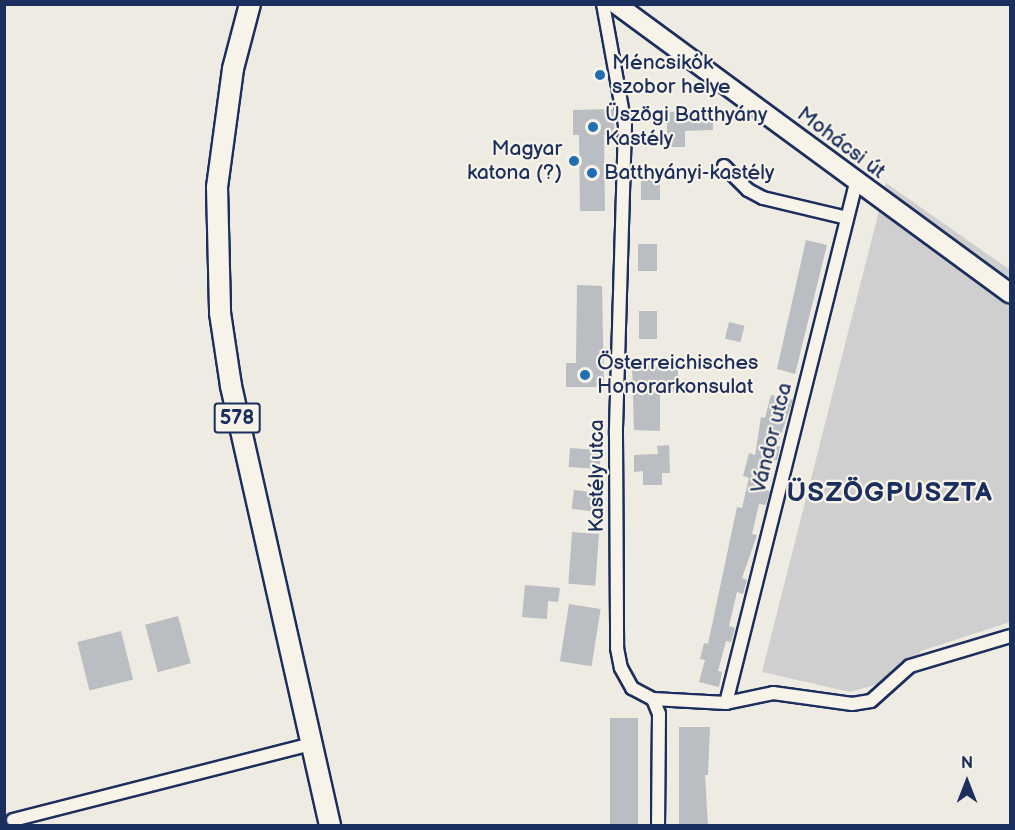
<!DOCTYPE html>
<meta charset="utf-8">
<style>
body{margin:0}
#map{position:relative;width:1015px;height:830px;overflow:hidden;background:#eeebe2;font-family:"Balsamiq Sans",sans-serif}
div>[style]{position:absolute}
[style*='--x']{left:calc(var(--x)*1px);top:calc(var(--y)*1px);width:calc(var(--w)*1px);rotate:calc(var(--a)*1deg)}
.green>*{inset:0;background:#cfcfcf}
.building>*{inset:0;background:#babdc2;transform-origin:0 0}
.roads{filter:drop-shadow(2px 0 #1b2f5e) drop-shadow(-2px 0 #1b2f5e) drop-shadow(0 2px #1b2f5e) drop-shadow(0 -2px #1b2f5e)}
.minor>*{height:12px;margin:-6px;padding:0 6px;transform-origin:6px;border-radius:6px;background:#f7f3e8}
.secondary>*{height:18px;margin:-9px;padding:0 9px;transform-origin:9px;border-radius:9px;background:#f7f3e8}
.primary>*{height:20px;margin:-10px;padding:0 10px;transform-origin:10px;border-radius:10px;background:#f7f3e8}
.dots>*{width:16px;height:16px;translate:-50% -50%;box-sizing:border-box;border:3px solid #f7f3e8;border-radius:50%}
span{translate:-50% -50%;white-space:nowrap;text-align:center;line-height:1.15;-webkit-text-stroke:4.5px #f7f3e8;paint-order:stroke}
.shield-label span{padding:2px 4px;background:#f7f3e8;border:2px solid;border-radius:4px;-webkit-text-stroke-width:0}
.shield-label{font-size:20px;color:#1b2f5e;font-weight:700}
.poi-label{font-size:21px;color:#1b2f5e}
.left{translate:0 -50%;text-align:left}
.right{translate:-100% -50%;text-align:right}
.street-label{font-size:21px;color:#1b2f5e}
.district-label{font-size:27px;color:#1b2f5e;font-weight:700;letter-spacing:1.5px}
.frame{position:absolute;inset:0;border:6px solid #1b2f5e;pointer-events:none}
.north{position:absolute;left:937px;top:752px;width:60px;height:60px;-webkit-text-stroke:4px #f7f3e8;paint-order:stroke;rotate:0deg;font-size:16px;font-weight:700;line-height:24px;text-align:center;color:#1b2f5e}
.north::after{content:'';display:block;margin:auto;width:21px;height:27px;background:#1b2f5e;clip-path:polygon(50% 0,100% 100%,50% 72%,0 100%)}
</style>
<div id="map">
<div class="green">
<i style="clip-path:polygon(886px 183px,1010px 270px,1010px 622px,921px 651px,900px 678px,850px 692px,762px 672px)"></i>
</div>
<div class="building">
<i style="clip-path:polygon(614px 109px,614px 135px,604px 135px,605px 211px,580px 211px,579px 135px,573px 135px,573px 110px)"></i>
<i style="clip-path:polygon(713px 111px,713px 130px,685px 131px,685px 147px,667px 147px,667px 112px)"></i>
<i style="left:641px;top:174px;width:19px;height:26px"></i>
<i style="clip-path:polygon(806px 240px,827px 245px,795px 374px,777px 369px)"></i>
<i style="left:657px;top:244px;width:27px;height:19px;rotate:90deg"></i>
<i style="clip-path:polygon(577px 285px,602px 286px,604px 387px,566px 387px,566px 363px,576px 363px)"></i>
<i style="left:639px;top:311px;width:18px;height:28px"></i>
<i style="left:729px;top:322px;width:16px;height:17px;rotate:14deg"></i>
<i style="clip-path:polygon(632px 365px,678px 365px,678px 392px,660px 392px,660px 431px,634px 430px)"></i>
<i style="clip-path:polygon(771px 395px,793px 400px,777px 446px,780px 446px,777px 460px,770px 459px,762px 489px,770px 491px,766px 505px,759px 504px,752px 534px,757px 535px,742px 578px,747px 580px,743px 594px,737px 592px,729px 626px,735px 628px,731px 642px,726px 641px,718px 671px,722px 672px,719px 687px,699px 682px,705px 660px,700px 659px,704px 643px,708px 644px,737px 507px,742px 508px,749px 478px,743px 476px,749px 453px,755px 455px,761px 417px,765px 418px)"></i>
<i style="clip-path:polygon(669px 445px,670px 473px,662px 473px,662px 485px,643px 485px,643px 471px,634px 472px,634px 455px,658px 454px,657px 446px)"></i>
<i style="left:570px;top:448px;width:31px;height:19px;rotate:4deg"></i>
<i style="left:574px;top:490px;width:26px;height:19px;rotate:7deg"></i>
<i style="left:572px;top:532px;width:27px;height:52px;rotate:4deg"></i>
<i style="clip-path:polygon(525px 585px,560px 588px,558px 602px,548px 601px,547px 619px,522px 617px)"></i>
<i style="left:569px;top:604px;width:32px;height:58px;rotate:9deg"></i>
<i style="left:178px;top:616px;width:49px;height:34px;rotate:75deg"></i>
<i style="left:121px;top:631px;width:50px;height:45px;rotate:76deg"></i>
<i style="left:610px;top:718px;width:28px;height:107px"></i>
<i style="clip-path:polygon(679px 727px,710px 727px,708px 775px,705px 775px,708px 825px,679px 825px)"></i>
</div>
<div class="roads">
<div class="minor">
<i style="--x:603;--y:4;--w:123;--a:79.7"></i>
<i style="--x:625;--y:125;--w:309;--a:91.7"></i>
<i style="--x:616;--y:434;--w:214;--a:89.7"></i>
<i style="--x:617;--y:648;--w:20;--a:79"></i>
<i style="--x:621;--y:668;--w:23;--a:61"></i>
<i style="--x:632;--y:688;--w:24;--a:28"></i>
<i style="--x:653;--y:699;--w:16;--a:68"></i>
<i style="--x:659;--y:714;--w:112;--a:90.5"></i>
<i style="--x:724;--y:166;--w:34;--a:45"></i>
<i style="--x:748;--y:190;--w:17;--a:28"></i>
<i style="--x:763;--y:198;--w:86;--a:13.4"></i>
<i style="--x:653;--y:699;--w:73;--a:3.1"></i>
<i style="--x:726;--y:703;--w:48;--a:-12"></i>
<i style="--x:773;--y:693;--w:80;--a:7.9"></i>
<i style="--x:852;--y:704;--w:19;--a:-9"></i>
<i style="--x:871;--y:701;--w:52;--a:-41.9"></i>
<i style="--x:910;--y:666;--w:104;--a:-16.7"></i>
<i style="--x:726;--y:703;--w:536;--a:-75.96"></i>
<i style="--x:13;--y:820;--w:309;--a:-14.3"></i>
</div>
<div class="secondary">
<i style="--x:616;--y:4;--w:489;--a:36.3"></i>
</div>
<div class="primary">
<i style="--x:250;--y:4;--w:67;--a:104.7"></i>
<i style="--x:233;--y:69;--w:119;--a:97.7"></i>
<i style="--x:217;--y:187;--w:126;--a:88.6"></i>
<i style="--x:220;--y:313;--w:74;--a:81.4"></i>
<i style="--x:231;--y:386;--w:451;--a:77.3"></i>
</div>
</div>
<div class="dots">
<i style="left:600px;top:75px;background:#1f6fb2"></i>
<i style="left:593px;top:127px;background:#1f6fb2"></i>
<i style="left:574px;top:161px;background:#1f6fb2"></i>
<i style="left:592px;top:173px;background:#1f6fb2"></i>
<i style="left:585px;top:375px;background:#1f6fb2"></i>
</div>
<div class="shield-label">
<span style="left:237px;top:418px">578</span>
</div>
<div class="poi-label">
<span class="left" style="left:612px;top:75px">Méncsikók<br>szobor helye</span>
<span class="left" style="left:605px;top:127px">Üszögi Batthyány<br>Kastély</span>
<span class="right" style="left:562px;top:161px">Magyar<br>katona (?)</span>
<span class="left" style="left:604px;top:173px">Batthyányi-kastély</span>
<span class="left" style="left:597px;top:375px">Österreichisches<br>Honorarkonsulat</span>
</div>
<div class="street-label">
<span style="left:841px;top:143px;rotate:37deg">Mohácsi út</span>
<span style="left:772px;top:438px;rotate:-76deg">Vándor utca</span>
<span style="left:597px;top:476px;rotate:-90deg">Kastély utca</span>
</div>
<div class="district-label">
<span style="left:890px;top:494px">ÜSZÖGPUSZTA</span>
</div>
<div class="frame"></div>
<div class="north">N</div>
</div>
